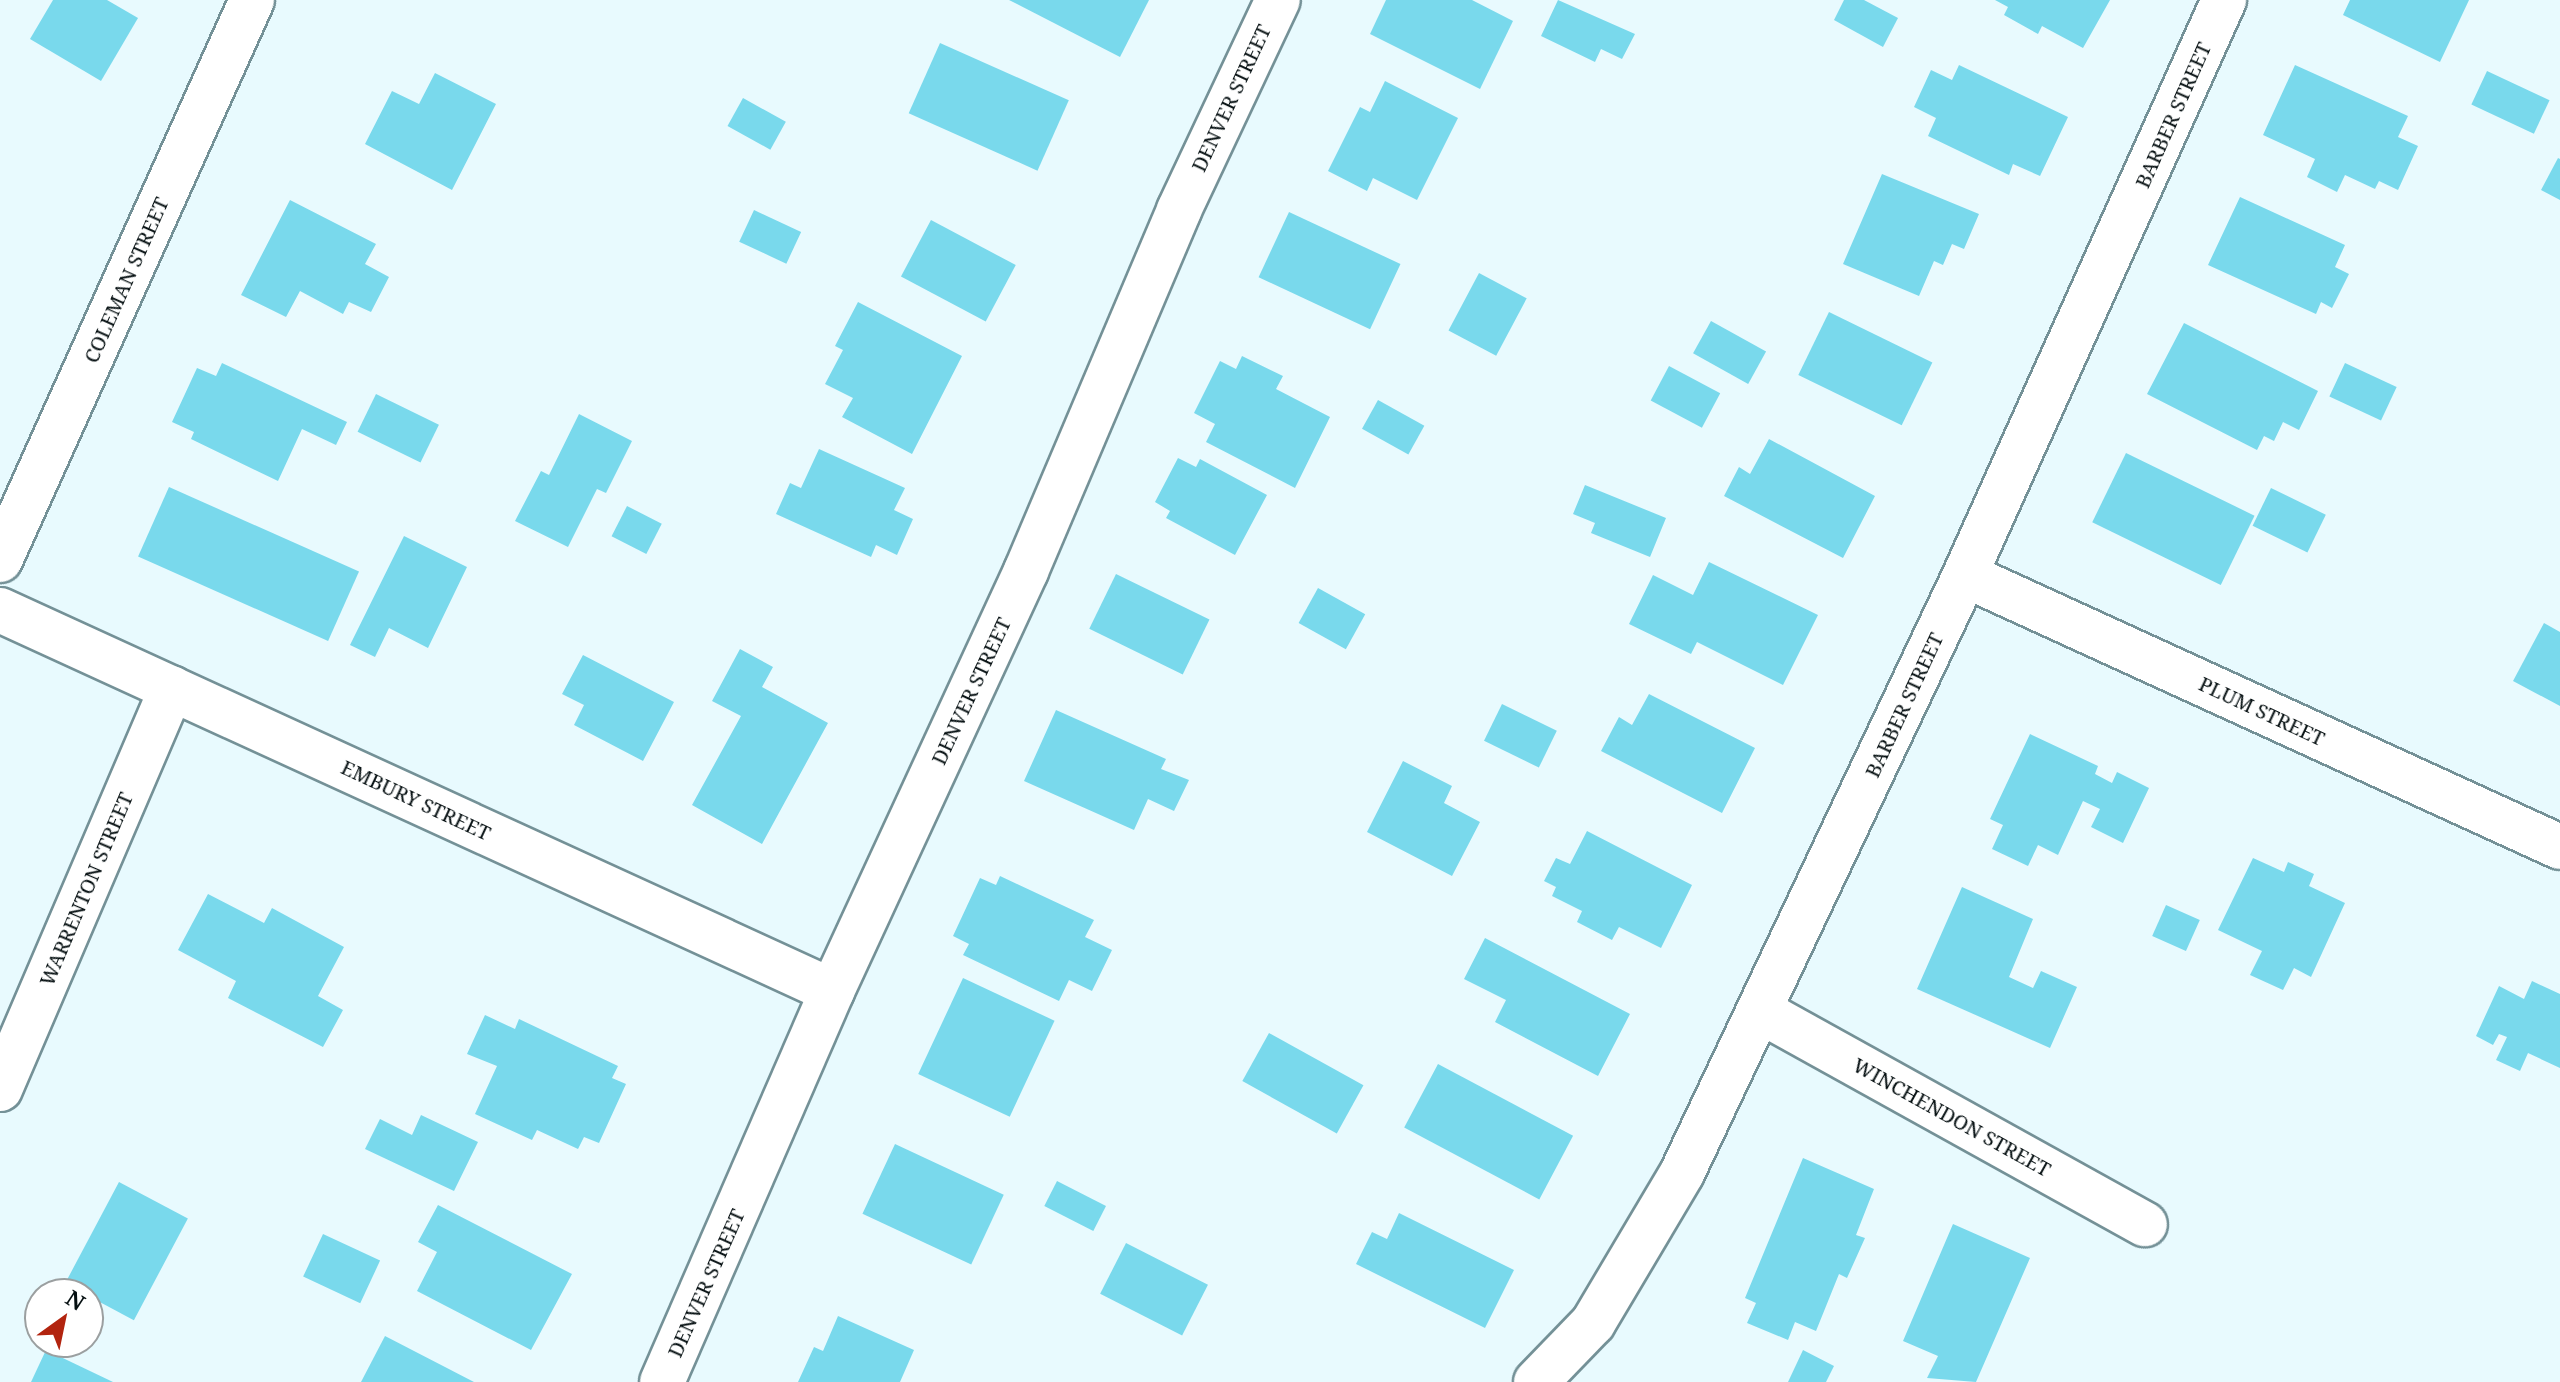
<!DOCTYPE html>
<style>
body{margin:0}
#map{position:relative;width:2560px;height:1382px;overflow:hidden;background:#e8fafe;font-family:"Noto Serif",serif}
div>[style]{position:absolute}
[style*='--x']{left:calc(var(--x)*1px);top:calc(var(--y)*1px);width:calc(var(--w)*1px);rotate:calc(var(--a)*1deg)}
.building>*{inset:0;background:#79d9ec;transform-origin:0 0}
.roads{filter:drop-shadow(2px 0 #749197) drop-shadow(-2px 0 #749197) drop-shadow(0 2px #749197) drop-shadow(0 -2px #749197)}
.minor>*{height:44px;margin:-22px;padding:0 22px;transform-origin:22px;border-radius:22px;background:#fff}
span{translate:-50% -50%;white-space:nowrap;text-align:center;line-height:1.15;-webkit-text-stroke:6px #fff;paint-order:stroke}
.street-label{font-size:20px;color:#050f11}
.north{position:absolute;left:24px;top:1278px;width:80px;height:80px;box-sizing:border-box;background:#fff;border:2px solid #9b9fa0;border-radius:50%;rotate:33deg;font-size:22px;font-weight:700;line-height:32px;text-align:center;color:#050f11}
.north::after{content:'';display:block;margin:auto;width:28px;height:36px;background:#b2240f;clip-path:polygon(50% 0,100% 100%,50% 72%,0 100%)}
</style>
<div id="map">
<div class="building">
<i style="clip-path:polygon(53px 0,107px 0,138px 18px,101px 81px,30px 39px)"></i>
<i style="clip-path:polygon(1009px 0,1149px 0,1120px 57px)"></i>
<i style="clip-path:polygon(1386px 0,1472px 0,1513px 21px,1480px 89px,1370px 34px)"></i>
<i style="clip-path:polygon(1558px 0,1635px 34px,1622px 59px,1601px 49px,1595px 62px,1541px 36px)"></i>
<i style="clip-path:polygon(1844px 0,1864px 0,1898px 18px,1883px 47px,1834px 20px)"></i>
<i style="clip-path:polygon(1995px 0,2110px 0,2083px 48px,2042px 26px,2038px 34px,2004px 15px,2008px 7px)"></i>
<i style="clip-path:polygon(2350px 0,2469px 0,2440px 62px,2343px 15px)"></i>
<i style="left:940px;top:43px;width:141px;height:77px;rotate:24deg"></i>
<i style="clip-path:polygon(1959px 65px,2068px 117px,2040px 176px,2013px 164px,2009px 175px,1928px 136px,1936px 118px,1914px 107px,1931px 70px,1952px 80px)"></i>
<i style="clip-path:polygon(2295px 65px,2408px 116px,2398px 137px,2418px 146px,2398px 190px,2379px 181px,2375px 189px,2345px 175px,2337px 192px,2307px 177px,2315px 159px,2263px 135px)"></i>
<i style="left:2487px;top:71px;width:69px;height:37px;rotate:25deg"></i>
<i style="clip-path:polygon(435px 73px,496px 104px,452px 190px,365px 144px,392px 91px,419px 104px)"></i>
<i style="clip-path:polygon(1385px 81px,1458px 118px,1417px 200px,1373px 178px,1367px 191px,1328px 171px,1360px 107px,1370px 112px)"></i>
<i style="left:743px;top:98px;width:49px;height:32px;rotate:29deg"></i>
<i style="clip-path:polygon(2558px 158px,2560px 159px,2560px 200px,2541px 190px)"></i>
<i style="clip-path:polygon(1882px 174px,1979px 214px,1964px 249px,1952px 244px,1943px 265px,1934px 261px,1919px 296px,1843px 264px)"></i>
<i style="clip-path:polygon(2240px 197px,2345px 245px,2335px 267px,2349px 274px,2332px 308px,2321px 302px,2316px 314px,2208px 265px)"></i>
<i style="clip-path:polygon(290px 200px,376px 244px,365px 264px,389px 277px,371px 312px,349px 302px,343px 314px,300px 291px,286px 317px,241px 295px)"></i>
<i style="left:754px;top:210px;width:52px;height:35px;rotate:25deg"></i>
<i style="left:1289px;top:212px;width:123px;height:72px;rotate:25deg"></i>
<i style="left:931px;top:220px;width:96px;height:64px;rotate:28deg"></i>
<i style="left:1479px;top:273px;width:54px;height:65px;rotate:28deg"></i>
<i style="clip-path:polygon(858px 302px,962px 356px,912px 454px,842px 417px,853px 398px,825px 384px,843px 350px,835px 346px)"></i>
<i style="left:1829px;top:312px;width:115px;height:70px;rotate:26deg"></i>
<i style="left:1711px;top:321px;width:63px;height:37px;rotate:29deg"></i>
<i style="clip-path:polygon(2184px 323px,2318px 391px,2299px 430px,2283px 422px,2274px 441px,2264px 436px,2257px 450px,2147px 394px)"></i>
<i style="clip-path:polygon(1242px 356px,1283px 376px,1276px 389px,1330px 417px,1295px 488px,1206px 442px,1215px 424px,1194px 413px,1220px 361px,1236px 369px)"></i>
<i style="clip-path:polygon(222px 363px,347px 422px,336px 445px,302px 429px,278px 481px,191px 439px,194px 432px,172px 422px,197px 368px,216px 376px)"></i>
<i style="left:2345px;top:363px;width:57px;height:37px;rotate:25deg"></i>
<i style="left:1669px;top:366px;width:58px;height:39px;rotate:28deg"></i>
<i style="left:376px;top:394px;width:70px;height:42px;rotate:26deg"></i>
<i style="left:1378px;top:400px;width:53px;height:33px;rotate:29deg"></i>
<i style="clip-path:polygon(579px 414px,632px 441px,606px 493px,597px 489px,568px 547px,515px 521px,541px 471px,549px 475px)"></i>
<i style="clip-path:polygon(1769px 439px,1875px 496px,1843px 558px,1724px 496px,1739px 467px,1750px 474px)"></i>
<i style="clip-path:polygon(819px 449px,905px 488px,894px 510px,913px 519px,897px 555px,876px 545px,871px 557px,776px 514px,790px 483px,801px 488px)"></i>
<i style="left:2126px;top:453px;width:143px;height:77px;rotate:26deg"></i>
<i style="clip-path:polygon(1178px 458px,1196px 467px,1200px 459px,1267px 495px,1235px 555px,1166px 518px,1170px 511px,1155px 502px)"></i>
<i style="clip-path:polygon(1585px 485px,1666px 518px,1650px 557px,1591px 533px,1595px 523px,1573px 514px)"></i>
<i style="left:169px;top:487px;width:208px;height:76px;rotate:24deg"></i>
<i style="left:2271px;top:488px;width:61px;height:42px;rotate:26deg"></i>
<i style="left:627px;top:506px;width:39px;height:34px;rotate:27deg"></i>
<i style="clip-path:polygon(404px 536px,467px 567px,428px 648px,389px 628px,375px 657px,350px 645px)"></i>
<i style="clip-path:polygon(1709px 562px,1818px 615px,1783px 685px,1697px 642px,1691px 654px,1629px 624px,1653px 575px,1693px 595px)"></i>
<i style="left:1116px;top:574px;width:104px;height:61px;rotate:26deg"></i>
<i style="left:1318px;top:588px;width:54px;height:40px;rotate:29deg"></i>
<i style="clip-path:polygon(2544px 623px,2560px 632px,2560px 706px,2513px 681px)"></i>
<i style="clip-path:polygon(740px 649px,773px 667px,762px 687px,828px 723px,762px 844px,692px 805px,741px 716px,712px 701px)"></i>
<i style="clip-path:polygon(583px 655px,674px 702px,643px 761px,574px 725px,584px 705px,562px 694px)"></i>
<i style="clip-path:polygon(1649px 694px,1755px 748px,1722px 813px,1601px 751px,1619px 717px,1632px 725px)"></i>
<i style="left:1502px;top:704px;width:61px;height:41px;rotate:26deg"></i>
<i style="clip-path:polygon(1056px 710px,1166px 759px,1161px 769px,1189px 780px,1174px 811px,1148px 799px,1134px 830px,1024px 781px)"></i>
<i style="clip-path:polygon(2030px 734px,2098px 766px,2095px 774px,2112px 783px,2117px 772px,2149px 788px,2123px 843px,2091px 827px,2100px 809px,2083px 801px,2058px 855px,2038px 845px,2028px 866px,1992px 849px,2003px 825px,1990px 819px)"></i>
<i style="clip-path:polygon(1403px 761px,1452px 786px,1444px 803px,1480px 822px,1452px 876px,1367px 832px)"></i>
<i style="clip-path:polygon(1587px 831px,1692px 885px,1661px 948px,1619px 927px,1612px 940px,1577px 922px,1582px 911px,1552px 896px,1556px 887px,1544px 881px,1556px 858px,1570px 864px)"></i>
<i style="clip-path:polygon(2253px 858px,2284px 872px,2288px 862px,2314px 874px,2309px 886px,2345px 903px,2311px 977px,2294px 968px,2283px 990px,2250px 975px,2262px 951px,2218px 930px)"></i>
<i style="clip-path:polygon(1000px 876px,1094px 920px,1085px 937px,1112px 950px,1092px 991px,1069px 980px,1059px 1001px,963px 955px,969px 944px,953px 936px,980px 878px,996px 885px)"></i>
<i style="clip-path:polygon(1962px 887px,2033px 919px,2009px 977px,2033px 988px,2041px 971px,2077px 987px,2050px 1048px,1917px 989px)"></i>
<i style="clip-path:polygon(208px 894px,264px 923px,272px 908px,344px 947px,318px 996px,343px 1010px,323px 1047px,228px 998px,236px 981px,178px 950px)"></i>
<i style="left:2166px;top:905px;width:37px;height:34px;rotate:24deg"></i>
<i style="clip-path:polygon(1485px 938px,1630px 1014px,1598px 1076px,1495px 1022px,1506px 1000px,1464px 979px)"></i>
<i style="left:963px;top:978px;width:101px;height:106px;rotate:25deg"></i>
<i style="clip-path:polygon(2532px 981px,2560px 994px,2560px 1068px,2528px 1053px,2520px 1071px,2496px 1060px,2507px 1037px,2499px 1034px,2493px 1045px,2476px 1036px,2499px 986px,2524px 999px)"></i>
<i style="clip-path:polygon(485px 1015px,515px 1029px,519px 1019px,618px 1066px,612px 1078px,626px 1084px,599px 1143px,584px 1137px,578px 1149px,537px 1130px,532px 1140px,475px 1114px,497px 1066px,467px 1054px)"></i>
<i style="left:1269px;top:1033px;width:108px;height:55px;rotate:29deg"></i>
<i style="left:1438px;top:1064px;width:153px;height:72px;rotate:28deg"></i>
<i style="clip-path:polygon(421px 1115px,478px 1142px,454px 1191px,365px 1149px,380px 1119px,412px 1135px)"></i>
<i style="left:895px;top:1144px;width:120px;height:77px;rotate:25deg"></i>
<i style="clip-path:polygon(1803px 1158px,1874px 1189px,1856px 1235px,1865px 1238px,1847px 1278px,1839px 1274px,1816px 1331px,1795px 1322px,1788px 1340px,1747px 1323px,1756px 1303px,1745px 1298px)"></i>
<i style="left:1057px;top:1181px;width:55px;height:28px;rotate:27deg"></i>
<i style="left:119px;top:1182px;width:78px;height:115px;rotate:28deg"></i>
<i style="clip-path:polygon(438px 1205px,572px 1274px,531px 1350px,417px 1291px,437px 1252px,418px 1242px)"></i>
<i style="clip-path:polygon(1399px 1213px,1514px 1270px,1485px 1328px,1356px 1264px,1372px 1232px,1387px 1239px)"></i>
<i style="clip-path:polygon(1953px 1224px,2030px 1258px,1976px 1382px,1927px 1378px,1938px 1356px,1903px 1341px)"></i>
<i style="left:323px;top:1234px;width:63px;height:47px;rotate:25deg"></i>
<i style="left:1126px;top:1243px;width:92px;height:57px;rotate:27deg"></i>
<i style="clip-path:polygon(838px 1316px,914px 1350px,900px 1382px,798px 1382px,814px 1347px,823px 1351px)"></i>
<i style="clip-path:polygon(385px 1336px,474px 1382px,361px 1382px)"></i>
<i style="clip-path:polygon(46px 1350px,113px 1382px,31px 1382px)"></i>
<i style="clip-path:polygon(1803px 1350px,1834px 1366px,1826px 1382px,1788px 1382px)"></i>
</div>
<div class="roads">
<div class="minor">
<i style="--x:0;--y:560;--w:614;--a:-65.77"></i>
<i style="--x:1965;--y:575;--w:654;--a:24.57"></i>
<i style="--x:0;--y:610;--w:915;--a:24.6"></i>
<i style="--x:1760;--y:1011;--w:440;--a:29"></i>
<i style="--x:0;--y:1089;--w:436;--a:-66.8"></i>
<i style="--x:662;--y:1382;--w:426;--a:-66.5"></i>
<i style="--x:832;--y:991;--w:463;--a:-65.2"></i>
<i style="--x:1026;--y:571;--w:392;--a:-67"></i>
<i style="--x:1179;--y:210;--w:232;--a:-64.8"></i>
<i style="--x:1536;--y:1382;--w:82;--a:-46"></i>
<i style="--x:1593;--y:1323;--w:174;--a:-59.3"></i>
<i style="--x:1682;--y:1173;--w:662;--a:-64.67"></i>
<i style="--x:1965;--y:575;--w:631;--a:-65.75"></i>
</div>
</div>
<div class="street-label">
<span style="left:1231px;top:98px;rotate:-65deg">DENVER STREET</span>
<span style="left:2173px;top:115px;rotate:-66deg">BARBER STREET</span>
<span style="left:126px;top:280px;rotate:-66deg">COLEMAN STREET</span>
<span style="left:971px;top:691px;rotate:-65deg">DENVER STREET</span>
<span style="left:1904px;top:705px;rotate:-65deg">BARBER STREET</span>
<span style="left:2262px;top:711px;rotate:25deg">PLUM STREET</span>
<span style="left:416px;top:800px;rotate:25deg">EMBURY STREET</span>
<span style="left:86px;top:889px;rotate:-67deg">WARRENTON STREET</span>
<span style="left:1952px;top:1117px;rotate:29deg">WINCHENDON STREET</span>
<span style="left:706px;top:1283px;rotate:-66deg">DENVER STREET</span>
</div>
<div class="north">N</div>
</div>
